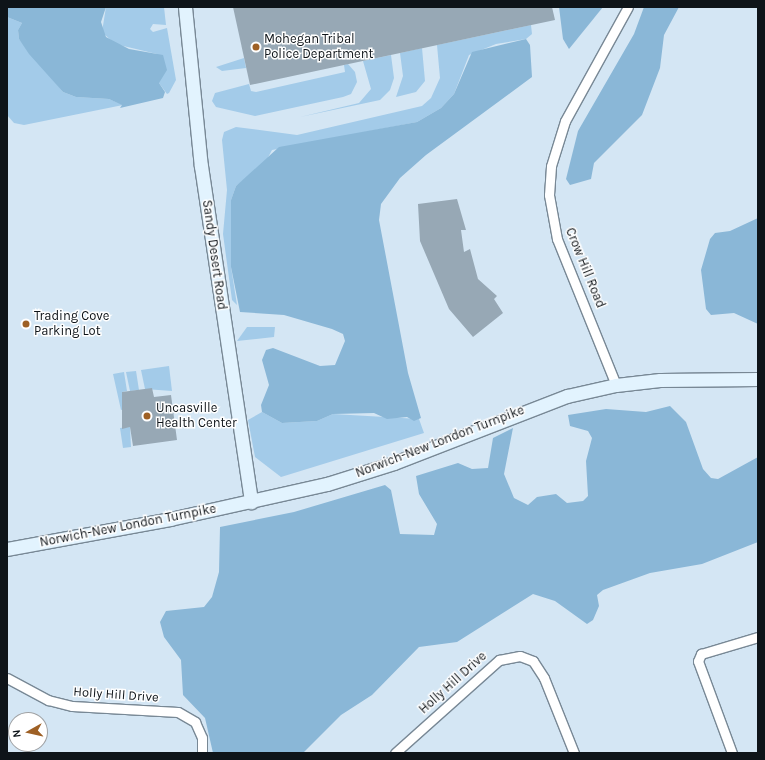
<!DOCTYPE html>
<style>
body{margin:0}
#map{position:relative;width:765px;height:760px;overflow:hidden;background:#d4e6f4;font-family:Karla,sans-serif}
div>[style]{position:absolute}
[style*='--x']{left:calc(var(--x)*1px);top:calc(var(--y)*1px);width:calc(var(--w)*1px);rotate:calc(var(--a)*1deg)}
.green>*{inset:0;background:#a3cbe9}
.forest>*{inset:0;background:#8ab7d7}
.building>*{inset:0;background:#97a8b5}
.roads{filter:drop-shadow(1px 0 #788895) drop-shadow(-1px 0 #788895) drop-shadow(0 1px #788895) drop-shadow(0 -1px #788895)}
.street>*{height:9px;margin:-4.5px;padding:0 4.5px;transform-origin:4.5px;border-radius:4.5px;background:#fff}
.secondary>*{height:13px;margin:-6.5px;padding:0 6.5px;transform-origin:6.5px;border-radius:6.5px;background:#e2f3fe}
.dots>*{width:11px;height:11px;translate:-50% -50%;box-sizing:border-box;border:2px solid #fff;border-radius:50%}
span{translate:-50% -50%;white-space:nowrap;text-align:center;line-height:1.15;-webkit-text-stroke:3px #fff;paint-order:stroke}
.poi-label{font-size:13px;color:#0e1419}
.left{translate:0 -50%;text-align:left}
.street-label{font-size:13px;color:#0e1419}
.frame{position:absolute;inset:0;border:8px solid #0e1419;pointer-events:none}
.north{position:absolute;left:8px;top:712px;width:40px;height:40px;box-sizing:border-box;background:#fff;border:1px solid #9fa1a3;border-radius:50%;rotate:262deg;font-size:11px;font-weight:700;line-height:16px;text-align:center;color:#0e1419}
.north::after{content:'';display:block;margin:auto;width:14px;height:18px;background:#9e6025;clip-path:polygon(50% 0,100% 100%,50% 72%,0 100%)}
</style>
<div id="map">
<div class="green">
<i style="clip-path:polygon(106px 7px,164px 7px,166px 25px,153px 24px,150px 29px,153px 32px,167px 28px,176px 80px,169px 93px,167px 94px,159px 83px,157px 54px,115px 44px,102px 32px)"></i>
<i style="clip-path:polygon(7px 17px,22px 23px,18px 30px,19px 39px,63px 92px,76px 97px,109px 99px,123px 105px,24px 125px,14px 123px,7px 115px)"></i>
<i style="clip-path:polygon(531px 25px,532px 34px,526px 39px,496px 44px,469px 55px,454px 94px,441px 108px,417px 122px,272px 150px,265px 163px,236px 186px,231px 200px,231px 267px,237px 305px,232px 300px,223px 234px,227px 190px,222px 140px,224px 132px,236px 127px,297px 135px,422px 106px,431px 98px,440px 78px,437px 45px)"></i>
<i style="clip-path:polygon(422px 48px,425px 81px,416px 92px,396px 97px,403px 76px,400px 53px)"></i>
<i style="clip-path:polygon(391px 55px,394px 78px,390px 90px,380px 100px,300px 117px,359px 103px,371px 89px,363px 61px)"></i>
<i style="clip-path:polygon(244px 58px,246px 68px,222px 71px,216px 67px)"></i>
<i style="clip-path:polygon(348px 64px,355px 72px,357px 82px,351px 94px,343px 97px,255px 116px,216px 107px,212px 101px,215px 93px,249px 84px,251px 91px,256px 92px,296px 83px,345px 72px,344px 65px)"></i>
<i style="clip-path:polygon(247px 327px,275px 327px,274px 337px,237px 341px)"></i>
<i style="clip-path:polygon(169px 366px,172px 391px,145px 389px,141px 370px)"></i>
<i style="clip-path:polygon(136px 371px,139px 390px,130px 391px,126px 372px)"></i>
<i style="clip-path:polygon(124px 372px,127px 391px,122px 392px,124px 409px,121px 410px,113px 374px)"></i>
<i style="clip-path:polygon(262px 412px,282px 423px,317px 421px,333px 414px,419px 419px,424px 433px,281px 477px,255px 457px,248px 420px)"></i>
<i style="clip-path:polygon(130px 427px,131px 447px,123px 448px,120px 428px)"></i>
</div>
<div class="forest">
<i style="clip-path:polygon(7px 7px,106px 7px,101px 22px,106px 37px,129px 49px,163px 55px,167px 70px,159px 83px,165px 92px,163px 98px,120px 108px,122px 105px,109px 99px,76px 97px,63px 92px,29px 54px,19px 39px,18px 30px,22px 23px,7px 17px)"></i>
<i style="clip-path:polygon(559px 7px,603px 7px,569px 49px,563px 39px)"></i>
<i style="clip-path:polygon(644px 7px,679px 7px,664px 35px,660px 68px,642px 115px,594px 163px,591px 179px,570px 185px,566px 179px,578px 131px,634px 34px)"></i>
<i style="clip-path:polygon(526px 39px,530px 45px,532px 77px,426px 155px,400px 178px,381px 204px,379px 220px,408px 373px,421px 418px,414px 421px,407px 417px,387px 419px,374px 413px,333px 414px,317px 421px,282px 423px,262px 412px,261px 405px,269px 385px,262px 360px,266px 350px,273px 348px,320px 366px,335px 365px,345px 341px,343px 334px,332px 329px,284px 315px,240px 312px,231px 267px,231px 200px,236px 186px,279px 147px,417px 122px,441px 108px,454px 94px,472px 52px)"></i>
<i style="clip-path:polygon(758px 218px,758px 324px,734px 313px,711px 315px,706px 309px,701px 270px,710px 239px,715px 233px,730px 231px)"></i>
<i style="clip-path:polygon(670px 406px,686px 422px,703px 469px,711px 478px,718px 479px,758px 457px,758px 542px,702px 564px,650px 573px,603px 590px,597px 595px,599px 606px,593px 620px,587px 624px,555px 601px,533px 594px,457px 642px,419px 647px,372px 695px,341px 715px,303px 753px,213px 753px,205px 718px,183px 695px,181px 660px,164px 637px,160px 622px,166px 611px,204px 607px,212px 597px,219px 572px,220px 527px,294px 512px,385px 485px,391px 490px,400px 534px,434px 535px,437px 524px,419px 494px,416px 476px,458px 463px,472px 469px,488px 468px,493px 438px,513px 428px,504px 474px,514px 498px,528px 505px,537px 497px,556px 494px,567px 503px,583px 501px,588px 496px,586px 461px,592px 438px,588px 431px,570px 426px,568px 415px,606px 409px,646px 412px)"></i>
</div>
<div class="building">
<i style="clip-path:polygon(233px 7px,552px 7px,555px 20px,250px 85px)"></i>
<i style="clip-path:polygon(457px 199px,466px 230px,461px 230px,464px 252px,470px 249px,478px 279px,497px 296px,494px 299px,503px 313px,473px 337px,449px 309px,420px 241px,418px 204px)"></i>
<i style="clip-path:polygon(152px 388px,154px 397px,171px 395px,177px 440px,133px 446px,130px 427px,122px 429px,122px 392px)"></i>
</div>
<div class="roads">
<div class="street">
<i style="--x:616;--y:385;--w:157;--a:-112"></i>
<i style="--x:557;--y:239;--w:45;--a:-100.3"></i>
<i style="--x:549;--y:195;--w:29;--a:-86"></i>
<i style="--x:551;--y:166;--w:47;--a:-72.7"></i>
<i style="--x:565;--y:121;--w:130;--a:-61.1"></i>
<i style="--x:7;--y:678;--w:47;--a:28.2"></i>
<i style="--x:48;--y:700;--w:25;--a:14"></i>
<i style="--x:72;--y:706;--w:106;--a:3.2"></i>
<i style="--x:178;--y:712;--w:20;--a:30"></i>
<i style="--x:195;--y:722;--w:17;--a:66"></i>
<i style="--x:202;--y:738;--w:15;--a:90"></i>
<i style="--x:395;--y:753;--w:140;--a:-41.8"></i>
<i style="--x:499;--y:660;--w:21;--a:-11"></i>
<i style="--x:520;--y:656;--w:14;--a:21"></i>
<i style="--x:533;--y:661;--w:20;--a:57"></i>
<i style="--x:544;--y:678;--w:81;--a:68.2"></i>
<i style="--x:732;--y:753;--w:98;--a:-110.3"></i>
<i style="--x:698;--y:661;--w:8;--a:-67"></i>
<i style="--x:701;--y:654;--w:59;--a:-16.6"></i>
</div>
<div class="secondary">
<i style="--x:185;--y:7;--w:160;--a:84.3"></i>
<i style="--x:201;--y:166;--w:340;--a:81.5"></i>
<i style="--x:7;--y:549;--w:166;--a:-10.4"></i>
<i style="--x:170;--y:519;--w:161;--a:-12.6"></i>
<i style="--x:327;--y:484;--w:70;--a:-17.4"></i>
<i style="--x:394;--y:463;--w:186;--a:-21.2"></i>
<i style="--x:567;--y:396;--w:50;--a:-12.7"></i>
<i style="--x:616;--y:385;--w:44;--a:-6.5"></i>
<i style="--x:660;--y:380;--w:98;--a:-0.6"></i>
</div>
</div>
<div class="dots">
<i style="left:256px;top:47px;background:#9e6025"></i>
<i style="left:26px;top:324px;background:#9e6025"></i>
<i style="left:147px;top:416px;background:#9e6025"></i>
</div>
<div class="poi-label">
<span class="left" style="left:264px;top:47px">Mohegan Tribal<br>Police Department</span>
<span class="left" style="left:34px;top:324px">Trading Cove<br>Parking Lot</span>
<span class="left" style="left:156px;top:416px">Uncasville<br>Health Center</span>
</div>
<div class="street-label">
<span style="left:214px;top:255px;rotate:82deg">Sandy Desert Road</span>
<span style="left:585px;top:268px;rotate:68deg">Crow Hill Road</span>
<span style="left:440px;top:442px;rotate:-21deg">Norwich-New London Turnpike</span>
<span style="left:128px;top:526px;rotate:-11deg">Norwich-New London Turnpike</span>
<span style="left:453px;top:683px;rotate:-42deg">Holly Hill Drive</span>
<span style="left:116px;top:695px;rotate:4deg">Holly Hill Drive</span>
</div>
<div class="frame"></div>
<div class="north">N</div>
</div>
